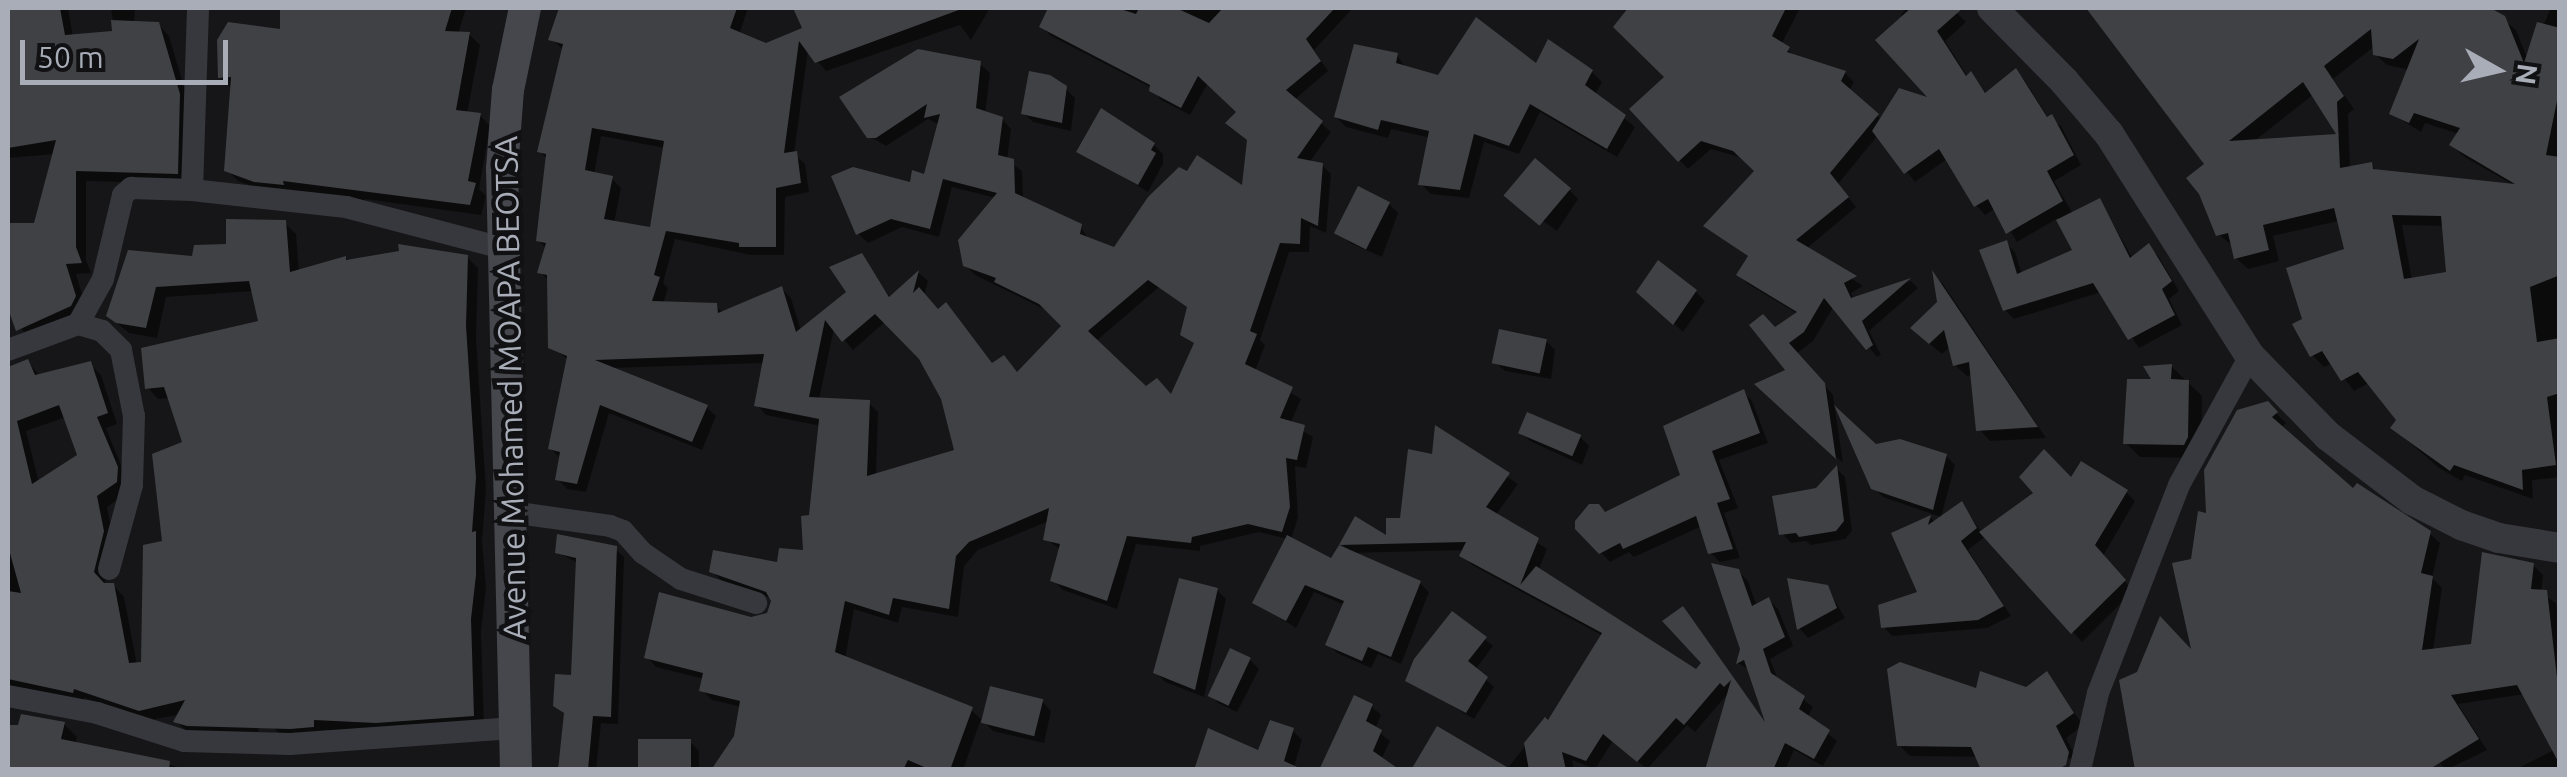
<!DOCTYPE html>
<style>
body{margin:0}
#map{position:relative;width:2567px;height:777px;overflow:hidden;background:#161618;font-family:Ubuntu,sans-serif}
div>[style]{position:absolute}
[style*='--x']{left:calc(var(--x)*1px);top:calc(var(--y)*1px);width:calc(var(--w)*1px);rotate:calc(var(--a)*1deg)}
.shadow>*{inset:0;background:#0007}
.building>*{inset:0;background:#404145;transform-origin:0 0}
.minor>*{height:22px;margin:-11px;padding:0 11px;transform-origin:11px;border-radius:11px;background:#37383d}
.tertiary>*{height:30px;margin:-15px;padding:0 15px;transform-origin:15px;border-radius:15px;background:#37383d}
.secondary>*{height:32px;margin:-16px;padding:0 16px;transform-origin:16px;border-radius:16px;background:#45474d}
span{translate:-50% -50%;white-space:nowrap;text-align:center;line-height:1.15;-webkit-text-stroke:9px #111113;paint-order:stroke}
.street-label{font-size:32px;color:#a8adb8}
.frame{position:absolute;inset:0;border:10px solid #a8adb8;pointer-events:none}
.north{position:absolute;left:2447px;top:20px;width:100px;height:100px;-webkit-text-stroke:8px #111113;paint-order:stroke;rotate:98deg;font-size:28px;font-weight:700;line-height:40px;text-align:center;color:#a8adb8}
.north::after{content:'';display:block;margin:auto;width:35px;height:45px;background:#a8adb8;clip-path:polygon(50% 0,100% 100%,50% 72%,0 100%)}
.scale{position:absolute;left:20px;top:40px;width:208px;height:45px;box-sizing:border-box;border:5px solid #a8adb8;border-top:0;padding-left:12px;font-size:30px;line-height:35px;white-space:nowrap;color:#a8adb8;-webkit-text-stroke:8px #111113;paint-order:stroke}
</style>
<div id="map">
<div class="shadow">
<i style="clip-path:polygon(8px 8px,68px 8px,73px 37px,115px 33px,111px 8px,135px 8px,134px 24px,158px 24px,169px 36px,190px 107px,188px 184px,86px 181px,86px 260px,91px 273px,76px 274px,86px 308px,29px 340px,12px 314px,8px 317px,8px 226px,36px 225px,55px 154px,8px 158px)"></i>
<i style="clip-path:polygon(282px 8px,466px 8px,458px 34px,469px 34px,480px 45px,467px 114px,480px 115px,490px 126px,479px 189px,486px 196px,481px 215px,365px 199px,365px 203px,267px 192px,238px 181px,227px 170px,232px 89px,220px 77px,283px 32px)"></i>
<i style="clip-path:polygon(evenodd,562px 8px,748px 8px,739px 35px,766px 46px,805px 29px,796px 8px,990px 8px,971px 40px,960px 25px,826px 71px,808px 50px,794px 154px,805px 164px,809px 192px,785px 197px,784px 255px,751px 255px,675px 239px,663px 283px,668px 288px,663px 304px,716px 306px,723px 313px,782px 289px,791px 298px,801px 331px,849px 292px,861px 256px,891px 298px,919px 273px,928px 281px,924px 296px,938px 312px,946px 305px,993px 365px,1018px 375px,1065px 326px,1052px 313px,975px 275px,965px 265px,996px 198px,952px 187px,939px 237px,902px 227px,868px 243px,858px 233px,926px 177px,940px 125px,928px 119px,886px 146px,869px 136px,980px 64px,990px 73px,985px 114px,1002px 119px,1011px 129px,1007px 160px,1022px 171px,1023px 199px,1080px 226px,1089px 240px,1115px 250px,1244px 189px,1249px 141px,1239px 113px,1208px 83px,1190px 115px,1161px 100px,1152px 88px,1051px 36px,1042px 27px,1051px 8px,1353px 8px,1314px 50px,1328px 71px,1294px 100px,1331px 132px,1309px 163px,1322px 165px,1331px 174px,1326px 233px,1310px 226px,1309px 252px,1289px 252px,1260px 340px,1265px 345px,1255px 371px,1301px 399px,1290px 424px,1313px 437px,1306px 468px,1295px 466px,1298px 517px,1291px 540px,1332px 562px,1349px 552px,1342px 544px,1389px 540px,1435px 457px,1437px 430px,1518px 484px,1495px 516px,1547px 549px,1538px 571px,1696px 672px,1704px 663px,1683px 609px,1767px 725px,1750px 670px,1738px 663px,1743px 649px,1738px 571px,1748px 581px,1757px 607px,1769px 600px,1778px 609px,1793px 646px,1770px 659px,1778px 680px,1813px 707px,1807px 718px,1837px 741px,1823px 766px,1794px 750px,1785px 770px,1708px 770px,1731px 690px,1695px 732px,1687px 725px,1647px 769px,1613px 741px,1595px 769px,1572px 760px,1574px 770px,1414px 770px,1507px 769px,1545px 721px,1549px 724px,1603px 636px,1472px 565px,1462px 556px,1465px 550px,1350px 553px,1420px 583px,1429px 592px,1401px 664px,1378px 654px,1371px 668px,1337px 653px,1328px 644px,1345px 605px,1314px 592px,1296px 628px,1255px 602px,1288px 539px,1259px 532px,1200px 546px,1200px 551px,1136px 544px,1117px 609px,1063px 590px,1053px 580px,1061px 550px,1046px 539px,1049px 521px,978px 550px,964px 566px,958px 617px,902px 607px,898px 623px,854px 609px,845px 659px,971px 710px,981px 719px,963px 770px,714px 770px,736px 737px,742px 707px,712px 700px,702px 690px,704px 679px,656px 667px,647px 657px,769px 615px,774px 599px,722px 581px,712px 571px,780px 565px,806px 552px,821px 426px,766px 415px,757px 405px,765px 363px,610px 368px,706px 407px,716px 416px,702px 450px,609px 413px,586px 492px,567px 489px,558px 479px,561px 459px,550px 448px,569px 360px,551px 347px,550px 282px,540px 272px,547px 249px,538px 240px,548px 160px,539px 151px,564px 50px,551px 39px,562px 8px,601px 136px,665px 148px,652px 230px,614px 223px,621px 188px,611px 178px,594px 175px,601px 136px,562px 8px,1159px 287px,1189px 308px,1183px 334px,1196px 345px,1172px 398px,1146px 389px,1095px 342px,1159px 287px,562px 8px,886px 321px,921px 357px,943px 398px,957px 451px,876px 476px,878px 412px,869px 403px,819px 400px,834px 328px,853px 350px,886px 321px)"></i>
<i style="clip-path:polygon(1631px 8px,1800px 8px,1781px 45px,1798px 58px,1845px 73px,1854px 82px,1849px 91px,1882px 120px,1935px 102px,1901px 14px,1907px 8px,1952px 8px,1966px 22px,1945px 41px,1968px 77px,1971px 75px,1987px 94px,2016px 72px,2025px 81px,2049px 119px,2061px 126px,2081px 165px,2054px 181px,2073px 214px,2100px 201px,2133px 259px,2149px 247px,2158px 256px,2179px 291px,2169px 299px,2182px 325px,2139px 348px,2101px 292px,2014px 319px,2005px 310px,2006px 243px,2015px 252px,2022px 275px,2076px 251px,2058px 218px,2017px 242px,1996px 208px,1985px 215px,1976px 205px,1948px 158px,1915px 182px,1878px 135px,1838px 184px,1856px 207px,1806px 249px,1863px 286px,1851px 293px,1854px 299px,1911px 281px,1918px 288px,1869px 331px,1881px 355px,1877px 357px,1834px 306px,1813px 341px,1796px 354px,1833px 395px,1843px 463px,1758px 385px,1789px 371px,1775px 330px,1798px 314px,1748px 284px,1739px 275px,1750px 258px,1706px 226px,1757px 171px,1746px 159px,1711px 149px,1688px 169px,1632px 109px,1668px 77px,1617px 27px)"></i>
<i style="clip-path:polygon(evenodd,2089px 8px,2489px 8px,2516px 30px,2528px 60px,2551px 8px,2560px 8px,2560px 477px,2532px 480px,2533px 499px,2465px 475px,2462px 481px,2439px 468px,2393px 428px,2399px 420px,2369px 383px,2354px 391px,2332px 363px,2324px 367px,2312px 355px,2305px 320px,2347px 250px,2338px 221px,2273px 236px,2279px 261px,2248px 269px,2236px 258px,2233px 246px,2218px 234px,2207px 164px,2089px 8px,2375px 46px,2375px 54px,2387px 65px,2410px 70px,2392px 114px,2421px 132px,2425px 123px,2459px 134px,2452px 145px,2463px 156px,2515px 186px,2378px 172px,2371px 165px,2350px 169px,2348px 114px,2354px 109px,2333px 79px,2375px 46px,2089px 8px,2314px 94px,2340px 136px,2253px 142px,2314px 94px,2089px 8px,2402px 225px,2444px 226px,2449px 275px,2412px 280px,2402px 225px)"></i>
<i style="clip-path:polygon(1397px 55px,1406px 68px,1439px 78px,1532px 84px,1592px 72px,1602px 82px,1595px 95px,1635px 127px,1617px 157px,1540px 112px,1519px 154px,1484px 142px,1469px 198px,1431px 194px,1421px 184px,1431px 138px,1391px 129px,1388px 138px,1346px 127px,1336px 117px)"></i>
<i style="clip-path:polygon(1065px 88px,1075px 98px,1071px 131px,1033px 122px,1023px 113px)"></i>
<i style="clip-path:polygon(1154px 145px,1163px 154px,1163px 164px,1148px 192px,1079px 151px)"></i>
<i style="clip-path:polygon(1569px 190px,1578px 199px,1557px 231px,1512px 199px)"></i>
<i style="clip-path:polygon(1389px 204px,1398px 213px,1382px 257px,1350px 243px,1341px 234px)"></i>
<i style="clip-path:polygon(evenodd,285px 223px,296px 234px,299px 272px,346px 259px,467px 257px,478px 268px,476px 338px,486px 490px,482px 541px,486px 587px,481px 632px,484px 726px,388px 733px,324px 730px,324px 737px,284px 738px,273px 727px,271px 691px,256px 738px,187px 732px,176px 721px,181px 714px,151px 720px,85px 698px,83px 703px,8px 689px,8px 370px,28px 362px,40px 376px,90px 364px,101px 375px,117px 424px,106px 428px,127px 480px,127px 493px,107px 507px,114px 543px,104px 586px,113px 585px,124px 597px,137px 665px,144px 664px,185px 444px,170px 398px,158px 399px,148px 388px,261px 323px,254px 291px,166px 297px,157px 338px,129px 333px,108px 316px,194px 259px,285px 223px,66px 417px,80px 456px,39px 483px,26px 431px,66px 417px)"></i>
<i style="clip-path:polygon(1932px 274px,1943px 284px,2046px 438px,1990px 441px,1979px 429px,1973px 375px,1967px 376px,1955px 365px,1951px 346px,1942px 354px,1925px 340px,1940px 303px)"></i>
<i style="clip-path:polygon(1695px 291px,1705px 301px,1683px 332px,1649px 301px)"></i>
<i style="clip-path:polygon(1546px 341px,1555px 350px,1551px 379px,1505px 371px,1495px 362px)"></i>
<i style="clip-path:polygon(2171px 366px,2202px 396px,2201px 452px,2198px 458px,2140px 457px,2126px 443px,2156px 382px)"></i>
<i style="clip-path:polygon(1743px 392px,1752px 401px,1768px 443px,1719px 460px,1738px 508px,1724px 513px,1740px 558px,1720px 562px,1710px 552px,1702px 526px,1634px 557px,1629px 552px,1610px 562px,1578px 528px,1683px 477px)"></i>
<i style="clip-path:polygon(2267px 404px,2286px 423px,2281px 428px,2354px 492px,2429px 533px,2440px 543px,2432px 578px,2442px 588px,2433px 651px,2473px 646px,2533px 565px,2543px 575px,2541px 593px,2556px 603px,2560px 630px,2560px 770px,2514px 770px,2554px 750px,2525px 694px,2458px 704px,2487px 750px,2446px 770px,2439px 762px,2195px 656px,2193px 561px,2209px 516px)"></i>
<i style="clip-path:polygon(1521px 432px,1580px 437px,1589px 446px,1582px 465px,1530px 441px)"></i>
<i style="clip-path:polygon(1875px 447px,1946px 456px,1955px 465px,1941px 517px,1883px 497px,1873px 487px)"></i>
<i style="clip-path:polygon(1837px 469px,1845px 477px,1852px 531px,1845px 539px,1811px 545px,1806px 541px,1791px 543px,1782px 533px)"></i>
<i style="clip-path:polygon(2072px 480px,2126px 492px,2135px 501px,2103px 556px,2133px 591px,2082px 642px,1986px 536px,1968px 550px,2011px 616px,1987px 628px,1892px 636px,1884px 627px,1921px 593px,1894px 534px,1931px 518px,1936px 523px,1962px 504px,1982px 533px)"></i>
<i style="clip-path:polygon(615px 549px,624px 557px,618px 724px,601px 723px,596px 770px,561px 770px,574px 677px,578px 563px,557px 552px)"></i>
<i style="clip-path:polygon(1791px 581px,1827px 587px,1845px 618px,1808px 638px,1800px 629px)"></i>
<i style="clip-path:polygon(1217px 590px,1226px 599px,1204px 697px,1165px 682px,1156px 672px)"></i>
<i style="clip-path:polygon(1453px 614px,1493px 646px,1475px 670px,1494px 687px,1474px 719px,1408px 680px)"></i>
<i style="clip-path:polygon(1250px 660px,1259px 669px,1237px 712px,1218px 703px,1209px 694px)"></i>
<i style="clip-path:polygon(2047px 675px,2083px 725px,2066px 738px,2076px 758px,1910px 756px,1899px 745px,1978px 691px,2026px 690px)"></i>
<i style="clip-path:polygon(1042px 701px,1051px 711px,1044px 743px,993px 731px,984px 722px)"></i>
<i style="clip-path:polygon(1371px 706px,1381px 715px,1375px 729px,1390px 741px,1381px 760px,1322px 770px)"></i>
<i style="clip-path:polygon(64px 724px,77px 737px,75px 744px,192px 770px,8px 770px,8px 728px)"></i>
<i style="clip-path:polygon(1292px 730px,1302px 740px,1293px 770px,1260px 753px)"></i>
<i style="clip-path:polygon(690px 742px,699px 751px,699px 770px,642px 770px)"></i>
<i style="clip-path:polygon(439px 767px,441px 770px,407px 770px,408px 768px)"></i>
</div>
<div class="building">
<i style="clip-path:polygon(8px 8px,60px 8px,65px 35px,112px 31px,111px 20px,159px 22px,180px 94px,178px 174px,76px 171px,76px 247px,82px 263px,66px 264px,76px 296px,71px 306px,16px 331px,8px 309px,8px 223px,34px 223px,56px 140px,8px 148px)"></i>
<i style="clip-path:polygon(280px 8px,452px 8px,445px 31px,470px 32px,456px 110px,481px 113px,468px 181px,476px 183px,470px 205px,283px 181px,284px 185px,254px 182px,224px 171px,231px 77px,218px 78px,217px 40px,228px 22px,280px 29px)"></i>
<i style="clip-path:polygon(evenodd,559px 8px,737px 8px,730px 28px,766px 43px,802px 28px,793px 8px,964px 8px,815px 63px,799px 41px,784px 153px,797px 151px,801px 183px,776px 188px,776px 247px,739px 247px,739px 243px,666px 231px,654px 275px,660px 277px,652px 301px,717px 303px,718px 313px,782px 286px,796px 332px,846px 292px,829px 267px,862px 253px,889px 297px,919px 270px,913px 293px,919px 287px,938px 309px,946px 302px,992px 363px,1004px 355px,1017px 372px,1061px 326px,1039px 304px,994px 282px,996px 278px,963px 266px,958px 240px,997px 193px,943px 179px,930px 229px,891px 219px,856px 235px,831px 176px,853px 167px,910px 182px,912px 170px,924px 174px,940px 114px,924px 118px,927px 104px,876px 138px,867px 138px,839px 97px,918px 49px,981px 61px,976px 108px,1003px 117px,998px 155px,1014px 159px,1015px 193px,1082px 224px,1080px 234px,1114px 247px,1148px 197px,1179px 167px,1187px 171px,1197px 155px,1242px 185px,1247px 140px,1225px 123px,1236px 112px,1198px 76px,1181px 108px,1149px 91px,1150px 85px,1039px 27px,1048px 8px,1117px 8px,1136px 14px,1139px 8px,1176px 8px,1209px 23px,1223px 8px,1335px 8px,1306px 39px,1321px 61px,1286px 90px,1323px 121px,1297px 158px,1323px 163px,1318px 226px,1301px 218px,1300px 244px,1280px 243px,1250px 331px,1257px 334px,1245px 364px,1293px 387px,1280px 418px,1305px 425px,1297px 460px,1286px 458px,1290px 507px,1282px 532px,1248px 524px,1192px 537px,1191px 543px,1127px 536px,1107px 601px,1050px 581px,1060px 544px,1043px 540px,1049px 508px,969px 542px,956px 556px,949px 609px,893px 598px,889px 615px,845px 601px,835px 652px,973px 707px,950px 770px,931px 770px,908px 760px,903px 770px,711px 770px,734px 736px,740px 701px,699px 691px,703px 673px,644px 658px,659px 592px,751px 617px,767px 613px,771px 601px,766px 592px,709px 572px,713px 550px,777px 562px,779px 548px,803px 550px,801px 516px,809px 515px,819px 419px,754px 406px,764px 354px,595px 360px,708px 405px,692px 442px,600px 405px,577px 484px,555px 480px,560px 452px,548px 449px,567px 356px,548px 348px,547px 275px,537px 273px,546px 243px,536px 241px,546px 154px,537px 152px,563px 44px,548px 40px,559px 8px,592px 128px,664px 141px,650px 227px,604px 219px,613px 176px,585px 170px,592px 128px,559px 8px,1148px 280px,1187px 307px,1180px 335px,1194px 343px,1171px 394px,1157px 378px,1146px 386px,1088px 331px,1148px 280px,559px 8px,875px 314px,919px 359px,941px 399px,954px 450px,867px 476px,870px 400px,809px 397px,825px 320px,842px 342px,875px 314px)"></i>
<i style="clip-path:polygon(1628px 8px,1786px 8px,1772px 36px,1790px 47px,1787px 52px,1846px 71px,1841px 81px,1879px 114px,1830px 173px,1849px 197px,1796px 240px,1857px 276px,1844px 283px,1851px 298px,1911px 278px,1862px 321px,1873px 345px,1866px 350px,1824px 298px,1804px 332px,1789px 343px,1825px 383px,1836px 459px,1754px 384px,1785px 370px,1749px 325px,1763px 314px,1775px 327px,1797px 312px,1736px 275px,1748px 256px,1703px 226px,1754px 171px,1733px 151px,1701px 141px,1678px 162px,1629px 109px,1664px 77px,1613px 27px)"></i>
<i style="clip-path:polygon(1911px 8px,1963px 8px,1937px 31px,1966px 76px,1971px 71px,1985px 93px,2016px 68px,2047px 117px,2052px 114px,2074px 155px,2047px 171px,2063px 201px,2006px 234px,1988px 199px,1974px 207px,1939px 149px,1904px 174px,1872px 131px,1899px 88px,1927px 97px,1875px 40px)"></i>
<i style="clip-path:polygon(evenodd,2086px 8px,2492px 9px,2505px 16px,2524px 63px,2537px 22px,2560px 28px,2560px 86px,2546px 155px,2560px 157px,2560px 275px,2530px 287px,2537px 342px,2560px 338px,2560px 393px,2547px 397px,2556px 465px,2522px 470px,2523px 490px,2454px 465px,2450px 471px,2390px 428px,2396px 420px,2358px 372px,2341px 381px,2322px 351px,2310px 357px,2292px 324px,2302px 319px,2286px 268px,2344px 249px,2334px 208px,2263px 225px,2269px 250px,2234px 259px,2228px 233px,2216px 236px,2199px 194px,2186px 178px,2204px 164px,2086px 8px,2371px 29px,2373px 55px,2393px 59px,2419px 39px,2389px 114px,2409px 123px,2414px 113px,2460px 128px,2449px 145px,2515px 184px,2373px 169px,2372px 162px,2340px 168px,2337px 102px,2344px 96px,2324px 66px,2371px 29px,2086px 8px,2303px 82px,2336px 134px,2229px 141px,2303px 82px,2086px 8px,2392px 215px,2441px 216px,2446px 272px,2404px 279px,2392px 215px)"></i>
<i style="clip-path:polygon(1476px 17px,1536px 63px,1548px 39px,1593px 70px,1585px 85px,1626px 115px,1607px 149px,1530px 104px,1509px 146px,1474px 134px,1460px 190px,1437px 187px,1418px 185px,1429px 131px,1381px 120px,1378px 130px,1334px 117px,1354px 44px,1398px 53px,1396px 63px,1438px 75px)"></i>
<i style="clip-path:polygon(1029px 71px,1050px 75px,1067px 86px,1062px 123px,1021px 114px)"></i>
<i style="clip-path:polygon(1101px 108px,1155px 143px,1151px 150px,1156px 153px,1138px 185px,1076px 152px)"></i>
<i style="left:1535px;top:158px;width:47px;height:49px;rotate:40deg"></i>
<i style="left:1358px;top:186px;width:36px;height:53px;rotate:27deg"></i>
<i style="clip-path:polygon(2100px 198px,2130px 258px,2149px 243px,2172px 281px,2162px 289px,2175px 315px,2128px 340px,2093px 283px,2003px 311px,1979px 250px,2007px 240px,2017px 274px,2072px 250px,2056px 220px)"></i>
<i style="clip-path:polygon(evenodd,226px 219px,286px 220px,290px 272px,346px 256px,346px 260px,399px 251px,398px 244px,468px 255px,466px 326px,476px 478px,472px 532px,476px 531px,476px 575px,471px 619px,474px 716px,376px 723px,314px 720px,314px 727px,290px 729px,187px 726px,173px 722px,185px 700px,139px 711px,74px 689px,73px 693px,8px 679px,8px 591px,21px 593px,8px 546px,8px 367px,28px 359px,35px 375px,91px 361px,108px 413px,97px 417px,118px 467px,117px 482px,97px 496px,104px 531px,94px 572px,104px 583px,114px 583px,129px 663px,141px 662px,143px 545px,162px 541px,152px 454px,182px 442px,164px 387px,145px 389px,141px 348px,258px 321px,249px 281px,156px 287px,146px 328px,116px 323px,106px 316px,128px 250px,192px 256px,194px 245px,226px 244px,226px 219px,59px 405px,77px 455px,32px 484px,17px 421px,59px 405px)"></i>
<i style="clip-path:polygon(1658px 260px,1697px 290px,1673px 325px,1636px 292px)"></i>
<i style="clip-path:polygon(1932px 270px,1990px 356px,2038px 427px,1976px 431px,1969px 362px,1953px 366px,1944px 330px,1929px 344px,1910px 328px,1937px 302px)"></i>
<i style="left:1499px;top:329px;width:49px;height:35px;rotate:12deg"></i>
<i style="clip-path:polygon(2172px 364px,2171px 379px,2189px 380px,2188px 437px,2184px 445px,2123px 444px,2127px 379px,2151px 379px,2143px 366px)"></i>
<i style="clip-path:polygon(1744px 389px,1760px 433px,1712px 451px,1730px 499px,1717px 503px,1733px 549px,1708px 554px,1696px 516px,1623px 549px,1620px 543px,1599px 554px,1575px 529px,1575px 521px,1589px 504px,1599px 504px,1605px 512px,1680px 475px,1663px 426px)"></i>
<i style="clip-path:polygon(2268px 401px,2278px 412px,2272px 417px,2353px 488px,2357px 483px,2431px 531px,2421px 573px,2433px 576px,2422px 650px,2471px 644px,2482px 552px,2534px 563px,2531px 589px,2547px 590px,2560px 704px,2560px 765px,2517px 685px,2451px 695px,2479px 739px,2428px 770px,2135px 770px,2119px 680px,2137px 672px,2160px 616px,2191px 649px,2172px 563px,2191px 559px,2198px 511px,2206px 513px,2204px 470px,2237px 410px)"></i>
<i style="clip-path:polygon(1834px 405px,1876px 444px,1900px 439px,1947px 454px,1933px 510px,1871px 489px)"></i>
<i style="left:1527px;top:412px;width:59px;height:23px;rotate:23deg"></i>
<i style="clip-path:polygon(1435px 425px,1510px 473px,1486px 507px,1539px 538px,1520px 585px,1536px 566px,1696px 669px,1701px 663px,1662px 621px,1683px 606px,1765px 722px,1744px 660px,1736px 664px,1740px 649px,1711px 563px,1739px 569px,1752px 606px,1769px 597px,1785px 637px,1763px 649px,1771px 673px,1805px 696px,1799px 709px,1830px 730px,1814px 759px,1785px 743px,1773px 770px,1705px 770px,1731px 680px,1724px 687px,1720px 683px,1684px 725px,1676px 718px,1637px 762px,1603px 734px,1586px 761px,1562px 752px,1566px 770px,1529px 770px,1524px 743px,1545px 717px,1548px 720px,1602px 633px,1459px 556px,1466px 542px,1339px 545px,1355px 516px,1386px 535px,1386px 518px,1400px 518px,1408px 449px,1432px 454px)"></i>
<i style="clip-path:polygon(2044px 449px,2071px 477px,2081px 461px,2128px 490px,2095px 545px,2126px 580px,2071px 634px,1979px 532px,2033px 493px,2019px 477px)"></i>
<i style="clip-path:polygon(1837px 465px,1844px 521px,1836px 531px,1799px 537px,1796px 533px,1779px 535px,1772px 496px,1816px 488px)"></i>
<i style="clip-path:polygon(1962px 501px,1977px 528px,1961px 541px,2004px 606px,1978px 620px,1881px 628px,1878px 605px,1917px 592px,1891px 533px,1931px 515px,1928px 525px)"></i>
<i style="clip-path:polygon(557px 534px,617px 546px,611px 717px,593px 716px,588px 770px,558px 770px,564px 713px,553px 706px,555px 674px,571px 675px,576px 558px,555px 553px)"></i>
<i style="clip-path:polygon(1287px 535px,1331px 558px,1339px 545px,1421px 581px,1391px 657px,1368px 647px,1362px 661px,1325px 645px,1344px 601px,1305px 585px,1286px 621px,1252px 603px)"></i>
<i style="clip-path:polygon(1179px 578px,1218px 588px,1195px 690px,1153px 673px)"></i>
<i style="clip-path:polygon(1787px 578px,1828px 585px,1837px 608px,1797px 630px)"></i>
<i style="clip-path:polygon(1452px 611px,1487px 637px,1468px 661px,1488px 677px,1466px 713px,1405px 681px,1414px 659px)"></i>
<i style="left:1230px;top:648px;width:23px;height:53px;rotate:25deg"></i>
<i style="clip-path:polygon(1900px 662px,1976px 688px,1980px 671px,2026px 687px,2047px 671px,2074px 713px,2056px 726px,2069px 752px,2066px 765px,2056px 770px,1981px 770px,1971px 747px,1897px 746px,1887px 669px)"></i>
<i style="left:990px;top:686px;width:55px;height:38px;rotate:14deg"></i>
<i style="clip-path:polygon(1354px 695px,1373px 704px,1366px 721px,1382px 730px,1373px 751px,1400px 770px,1319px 770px)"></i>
<i style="clip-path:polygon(21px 714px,65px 722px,61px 739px,170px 761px,169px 770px,8px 770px,8px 725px,18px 725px)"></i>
<i style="clip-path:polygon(1270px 720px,1294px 728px,1284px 761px,1304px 770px,1194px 770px,1208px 728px,1258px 750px)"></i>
<i style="clip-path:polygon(1437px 726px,1512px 770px,1411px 770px)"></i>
<i style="left:691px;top:739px;width:31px;height:53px;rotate:90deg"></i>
</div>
<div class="minor">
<i style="--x:192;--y:190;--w:182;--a:-88.1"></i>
<i style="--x:78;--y:324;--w:25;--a:16"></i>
<i style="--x:102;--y:331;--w:27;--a:45"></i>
<i style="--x:121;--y:350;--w:67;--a:78.9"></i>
<i style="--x:134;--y:416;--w:69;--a:91.7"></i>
<i style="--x:132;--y:485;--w:87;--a:105.3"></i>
<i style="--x:8;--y:350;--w:75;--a:-20.4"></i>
<i style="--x:78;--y:324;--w:51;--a:-60.9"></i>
<i style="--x:103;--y:279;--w:86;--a:-76.6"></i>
<i style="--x:123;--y:195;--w:11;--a:-41"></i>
<i style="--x:131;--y:188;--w:61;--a:1.9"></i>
<i style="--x:192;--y:190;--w:155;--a:6.3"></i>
<i style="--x:346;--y:207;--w:161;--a:14.7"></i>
<i style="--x:511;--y:512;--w:100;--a:8"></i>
<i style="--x:610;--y:526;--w:14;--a:21"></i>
<i style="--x:623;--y:531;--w:30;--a:48"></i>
<i style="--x:643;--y:553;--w:46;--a:34.4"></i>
<i style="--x:681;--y:579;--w:79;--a:17.7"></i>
<i style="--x:8;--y:696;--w:91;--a:10.8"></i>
<i style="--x:97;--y:713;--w:91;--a:17.8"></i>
<i style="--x:184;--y:741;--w:106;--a:1.6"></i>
<i style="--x:290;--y:744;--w:226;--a:-4.1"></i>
<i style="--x:2080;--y:770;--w:79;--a:-76.8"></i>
<i style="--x:2098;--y:693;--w:223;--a:-68.7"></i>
<i style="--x:2179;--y:485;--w:147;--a:-61.2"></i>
</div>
<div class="tertiary">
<i style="--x:1992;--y:8;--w:103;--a:45.4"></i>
<i style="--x:2064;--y:81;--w:70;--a:49.7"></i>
<i style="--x:2109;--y:134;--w:263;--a:57.6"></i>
<i style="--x:2250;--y:356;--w:112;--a:45.7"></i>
<i style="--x:2328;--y:436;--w:106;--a:37.3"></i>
<i style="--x:2412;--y:500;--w:55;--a:27"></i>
<i style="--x:2461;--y:525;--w:40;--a:18.9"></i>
<i style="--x:2499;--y:538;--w:62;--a:9.3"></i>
</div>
<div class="secondary">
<i style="--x:516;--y:770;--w:601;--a:-91.33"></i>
<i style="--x:502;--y:169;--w:79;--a:-85.7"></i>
<i style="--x:508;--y:90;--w:84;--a:-78.3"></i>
</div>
<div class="street-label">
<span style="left:510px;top:388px;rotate:-91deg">Avenue Mohamed MOAPA BEOTSA</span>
</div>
<div class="frame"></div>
<div class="north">N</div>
<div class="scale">50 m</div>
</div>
